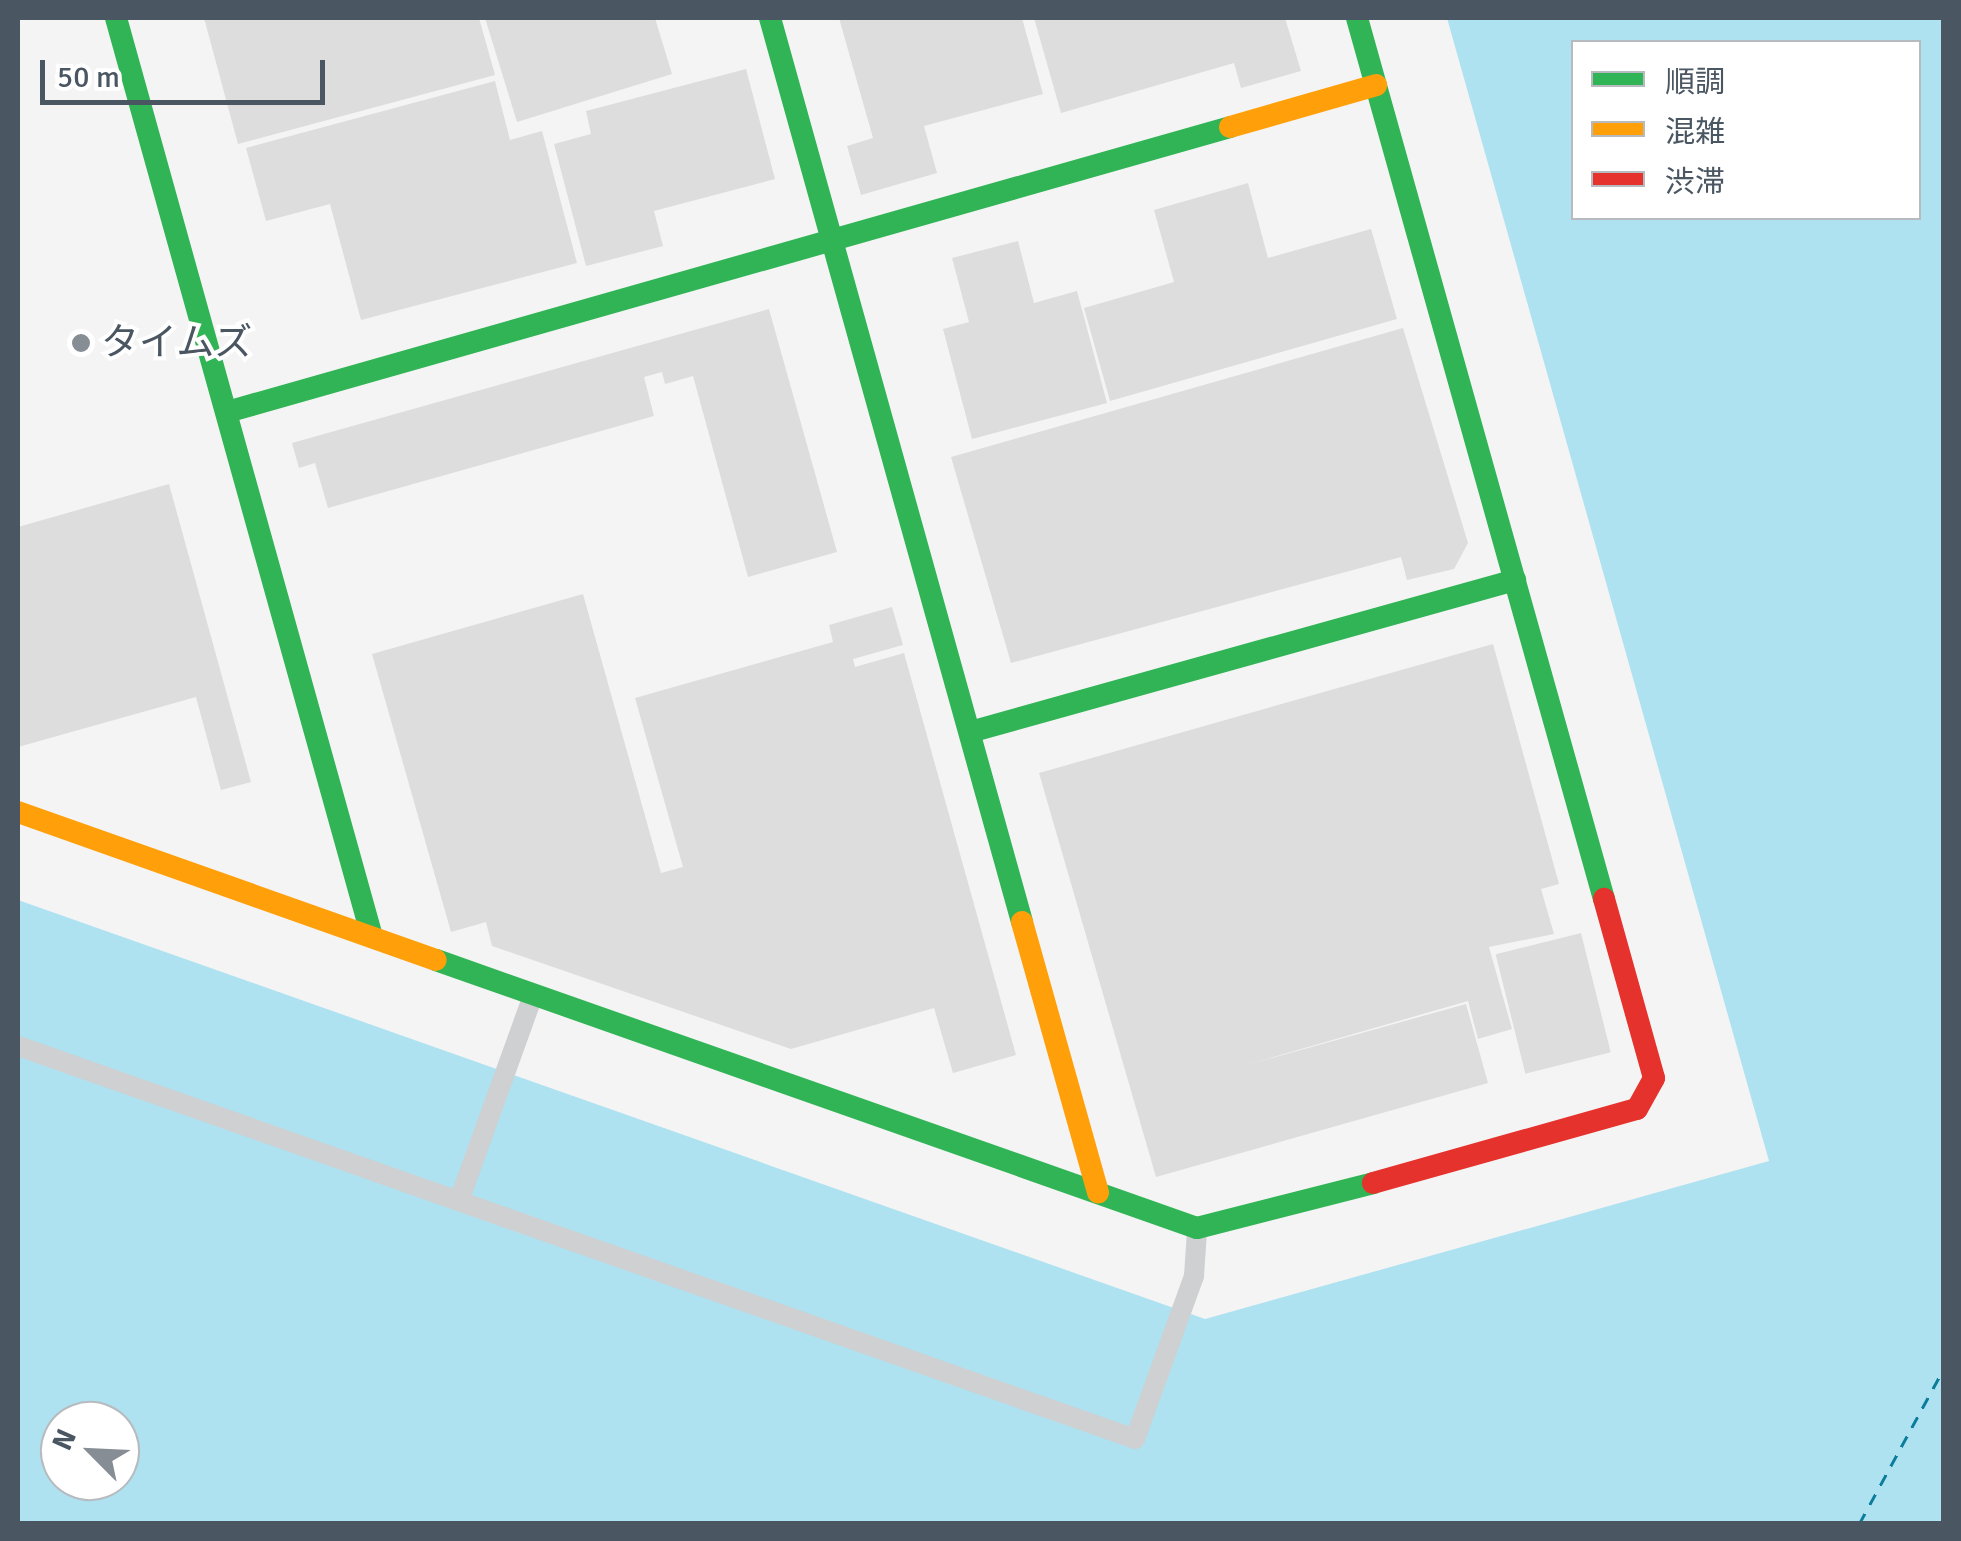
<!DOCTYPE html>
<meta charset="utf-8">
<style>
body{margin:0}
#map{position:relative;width:1961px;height:1541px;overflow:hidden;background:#f4f4f4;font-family:Signika,"Noto Sans JP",sans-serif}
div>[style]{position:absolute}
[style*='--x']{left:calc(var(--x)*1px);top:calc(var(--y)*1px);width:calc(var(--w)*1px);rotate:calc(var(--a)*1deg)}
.water>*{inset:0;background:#aee2f0}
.ferry>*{height:2.5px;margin-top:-1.25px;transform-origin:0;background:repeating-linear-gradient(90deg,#0c7c9b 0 12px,transparent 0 22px)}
.building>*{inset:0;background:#ddddde;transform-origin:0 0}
.lane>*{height:20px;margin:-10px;padding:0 10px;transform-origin:10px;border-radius:10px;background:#ced0d2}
.fast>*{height:22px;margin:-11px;padding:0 11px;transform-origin:11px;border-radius:11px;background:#30b455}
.slow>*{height:22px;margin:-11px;padding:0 11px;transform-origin:11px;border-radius:11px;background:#ff9f0a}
.jam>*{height:22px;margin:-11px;padding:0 11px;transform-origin:11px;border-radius:11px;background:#e5322d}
.dots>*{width:28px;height:28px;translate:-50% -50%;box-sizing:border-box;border:5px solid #fff;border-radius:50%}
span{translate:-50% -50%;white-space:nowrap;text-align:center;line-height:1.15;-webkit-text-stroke:8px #fff;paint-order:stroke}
.poi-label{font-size:38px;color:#4a5661}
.left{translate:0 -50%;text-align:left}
.frame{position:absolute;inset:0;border:20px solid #4a5661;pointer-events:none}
.legend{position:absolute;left:1571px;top:40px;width:350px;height:180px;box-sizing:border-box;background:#fff;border:2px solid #b7bbc0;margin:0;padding:12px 18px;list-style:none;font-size:30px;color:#4a5661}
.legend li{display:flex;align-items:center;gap:20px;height:50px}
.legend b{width:50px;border:2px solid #b7bbc0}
.north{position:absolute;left:40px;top:1401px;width:100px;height:100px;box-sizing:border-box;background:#fff;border:2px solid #b7bbc0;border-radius:50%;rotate:294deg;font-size:28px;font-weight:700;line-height:40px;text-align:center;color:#4a5661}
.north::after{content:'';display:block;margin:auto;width:35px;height:45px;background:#868d94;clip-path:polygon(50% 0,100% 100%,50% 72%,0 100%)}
.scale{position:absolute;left:40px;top:60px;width:285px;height:45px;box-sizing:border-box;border:5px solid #4a5661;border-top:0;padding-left:12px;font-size:30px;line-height:35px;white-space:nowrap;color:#4a5661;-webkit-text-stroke:8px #fff;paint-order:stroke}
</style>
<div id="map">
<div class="water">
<i style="clip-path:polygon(evenodd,1447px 18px,1943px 18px,1943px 1523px,18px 1524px,18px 900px,1205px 1319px,1769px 1161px,1447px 18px,1574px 42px,1918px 42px,1918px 218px,1574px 218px,1574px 42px,1447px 18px,60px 1421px,120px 1421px,120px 1481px,60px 1481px,60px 1421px)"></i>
</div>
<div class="ferry">
<i style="--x:1859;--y:1524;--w:178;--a:-61.4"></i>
</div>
<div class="building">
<i style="clip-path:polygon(204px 18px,479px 18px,495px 75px,238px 144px)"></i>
<i style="clip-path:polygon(485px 18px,655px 18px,672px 74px,517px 122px)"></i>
<i style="clip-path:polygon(839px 18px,1022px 18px,1043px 94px,924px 126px,937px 173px,861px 195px,847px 146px,873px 138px)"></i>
<i style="clip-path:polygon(1034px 18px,1285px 18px,1301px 71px,1241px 88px,1234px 63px,1061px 113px)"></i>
<i style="clip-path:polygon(746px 69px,775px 179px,654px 211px,663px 246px,586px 266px,554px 144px,591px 134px,586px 111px)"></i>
<i style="clip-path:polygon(495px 81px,510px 140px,542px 131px,577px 263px,361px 320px,330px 204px,266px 221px,246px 148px)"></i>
<i style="clip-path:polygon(1248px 183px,1268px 258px,1371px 229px,1397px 319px,1110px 401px,1084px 308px,1174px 282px,1154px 210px)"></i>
<i style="clip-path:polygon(1018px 241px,1034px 303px,1077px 291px,1107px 403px,972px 439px,943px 329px,969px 322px,952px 258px)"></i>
<i style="clip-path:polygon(769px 309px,837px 552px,748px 577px,693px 376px,665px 384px,662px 372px,644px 377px,654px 416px,328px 508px,315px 463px,299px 468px,292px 443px)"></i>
<i style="clip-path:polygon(1403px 328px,1468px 543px,1454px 569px,1407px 580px,1401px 557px,1011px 663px,951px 457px)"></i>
<i style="clip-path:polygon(169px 484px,251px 782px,221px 790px,196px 697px,18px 747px,18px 527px)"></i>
<i style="clip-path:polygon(583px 594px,661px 873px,683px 867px,635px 698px,833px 642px,829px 625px,892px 607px,903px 645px,853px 659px,855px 667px,904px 653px,1016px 1055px,953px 1073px,934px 1008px,791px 1049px,492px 946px,486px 922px,451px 932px,372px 654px)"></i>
<i style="clip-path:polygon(1493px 644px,1559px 884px,1541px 889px,1554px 934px,1489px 947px,1512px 1029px,1478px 1039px,1468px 1001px,1239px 1067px,1466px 1004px,1488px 1083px,1156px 1177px,1039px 773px)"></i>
<i style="left:1581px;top:933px;width:123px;height:88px;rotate:76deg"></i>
</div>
<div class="lane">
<i style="--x:18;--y:1046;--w:1184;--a:19.38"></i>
<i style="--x:1135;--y:1439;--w:173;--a:-70.1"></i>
<i style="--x:1194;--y:1276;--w:45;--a:-86.2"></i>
<i style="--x:459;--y:1201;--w:218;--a:-70.2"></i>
</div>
<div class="fast">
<i style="--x:116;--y:18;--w:954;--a:74.43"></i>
<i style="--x:770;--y:18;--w:938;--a:74.42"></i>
<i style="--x:1357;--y:18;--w:915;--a:74.34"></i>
<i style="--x:227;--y:412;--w:1043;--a:-15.86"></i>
<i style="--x:970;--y:732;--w:566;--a:-15.58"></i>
<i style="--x:436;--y:960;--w:807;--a:19.4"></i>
<i style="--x:1197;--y:1228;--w:182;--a:-14.3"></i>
</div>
<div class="slow">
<i style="--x:1230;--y:127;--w:152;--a:-16"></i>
<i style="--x:18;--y:812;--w:443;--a:19.5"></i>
<i style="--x:1022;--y:922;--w:281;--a:74.3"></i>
</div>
<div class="jam">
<i style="--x:1373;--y:1183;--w:274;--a:-15.7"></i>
<i style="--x:1637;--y:1109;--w:35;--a:-61"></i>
<i style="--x:1654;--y:1078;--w:186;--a:-105.6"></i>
</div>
<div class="dots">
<i style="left:81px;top:343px;background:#868d94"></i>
</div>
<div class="poi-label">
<span class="left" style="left:101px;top:343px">タイムズ</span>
</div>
<div class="frame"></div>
<ul class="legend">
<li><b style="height:12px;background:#30b455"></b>順調</li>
<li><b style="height:12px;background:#ff9f0a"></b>混雑</li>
<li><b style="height:12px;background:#e5322d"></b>渋滞</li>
</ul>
<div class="north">N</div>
<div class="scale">50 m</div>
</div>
